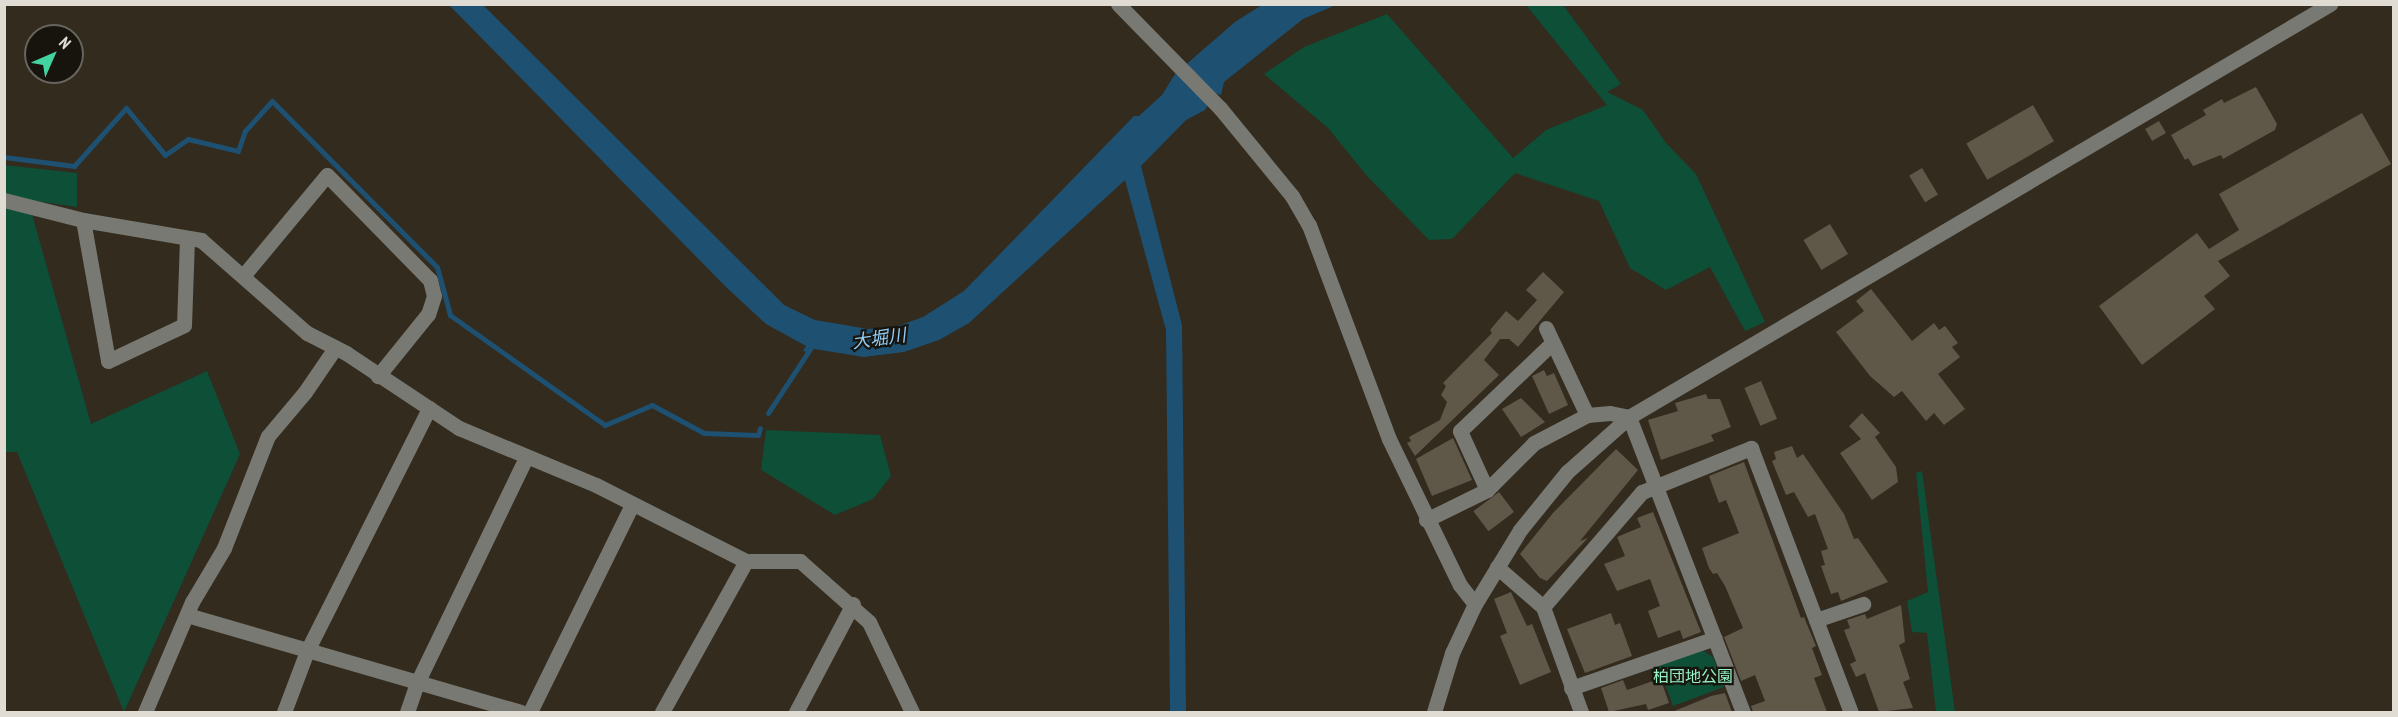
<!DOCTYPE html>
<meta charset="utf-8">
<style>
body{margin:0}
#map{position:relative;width:2398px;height:717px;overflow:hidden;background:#322b1e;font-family:"PT Sans Narrow","Noto Sans JP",sans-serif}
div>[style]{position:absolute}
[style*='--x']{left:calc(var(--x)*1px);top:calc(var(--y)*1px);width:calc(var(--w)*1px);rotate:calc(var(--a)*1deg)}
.green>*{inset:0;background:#0d4f37}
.water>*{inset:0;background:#1e5071}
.stream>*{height:5px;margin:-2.5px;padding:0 2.5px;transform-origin:2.5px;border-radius:2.5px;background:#1e5071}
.building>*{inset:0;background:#5f5849;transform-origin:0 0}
.minor>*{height:15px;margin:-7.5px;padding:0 7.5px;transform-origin:7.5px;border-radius:7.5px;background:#787972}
span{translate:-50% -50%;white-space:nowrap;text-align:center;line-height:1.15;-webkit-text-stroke:4.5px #17140e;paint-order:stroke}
.park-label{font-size:16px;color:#94f0c5}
.water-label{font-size:18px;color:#93cef9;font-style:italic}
.frame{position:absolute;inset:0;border:6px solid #e0dbd3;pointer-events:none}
.north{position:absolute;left:24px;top:24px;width:60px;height:60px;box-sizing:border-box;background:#17140e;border:2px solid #67645d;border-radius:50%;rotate:45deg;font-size:16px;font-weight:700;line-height:24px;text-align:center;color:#e0dbd3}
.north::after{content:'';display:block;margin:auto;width:21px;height:27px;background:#41d4a1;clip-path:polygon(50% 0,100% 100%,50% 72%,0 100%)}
</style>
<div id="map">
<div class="green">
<i style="clip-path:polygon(1526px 5px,1563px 5px,1621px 84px,1607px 92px,1643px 110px,1666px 143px,1696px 174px,1765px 322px,1745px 331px,1710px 267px,1666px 290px,1630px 268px,1599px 201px,1515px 173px,1452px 239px,1429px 240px,1367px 176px,1328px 128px,1264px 74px,1304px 47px,1387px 14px,1513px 158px,1546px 130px,1607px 105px)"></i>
<i style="clip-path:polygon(4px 165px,77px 173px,77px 207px,28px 200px,91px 424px,207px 371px,240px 454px,124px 712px,17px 452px,5px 452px)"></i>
<i style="clip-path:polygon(766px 430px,880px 435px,891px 476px,873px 499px,835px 515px,761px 470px)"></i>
<i style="clip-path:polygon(1922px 471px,1955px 712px,1936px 712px,1927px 633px,1912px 632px,1907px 601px,1928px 592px,1916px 473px)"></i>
<i style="clip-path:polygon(1702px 650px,1713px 657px,1724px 687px,1673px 706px,1659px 666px)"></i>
</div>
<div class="water">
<i style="clip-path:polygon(449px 5px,483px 5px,784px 305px,815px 320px,868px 329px,898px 326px,923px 317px,964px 291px,1134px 116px,1139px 116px,1162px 95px,1175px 74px,1235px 22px,1262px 5px,1336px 5px,1303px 19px,1224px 82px,1221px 95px,1215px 93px,1205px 110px,1186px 120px,1141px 166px,1182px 325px,1186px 712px,1170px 712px,1166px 330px,1125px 180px,969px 323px,939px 340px,904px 352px,864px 357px,814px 349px,810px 353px,803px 351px,806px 346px,766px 324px,726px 287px)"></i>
</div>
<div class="stream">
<i style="--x:4;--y:157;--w:71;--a:7.3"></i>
<i style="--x:74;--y:166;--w:78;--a:-48.1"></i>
<i style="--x:126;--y:108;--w:61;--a:50.3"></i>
<i style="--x:165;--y:155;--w:28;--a:-35"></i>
<i style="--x:188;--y:139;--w:51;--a:13.5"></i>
<i style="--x:238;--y:151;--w:21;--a:-71"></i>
<i style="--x:245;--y:131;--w:40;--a:-48"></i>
<i style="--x:272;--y:101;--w:234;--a:45.2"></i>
<i style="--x:437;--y:267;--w:50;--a:74.8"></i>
<i style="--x:450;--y:315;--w:190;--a:35.4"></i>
<i style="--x:605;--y:425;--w:51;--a:-23.1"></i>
<i style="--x:652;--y:405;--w:59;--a:28.3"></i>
<i style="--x:704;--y:433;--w:54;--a:2.1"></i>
<i style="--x:758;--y:435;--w:7;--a:-74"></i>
<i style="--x:768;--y:413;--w:77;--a:-56.7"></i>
</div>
<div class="building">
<i style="clip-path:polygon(2256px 87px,2277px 124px,2275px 130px,2223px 159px,2221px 155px,2193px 166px,2188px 158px,2185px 160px,2171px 135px,2206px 115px,2203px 110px,2222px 99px,2224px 103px)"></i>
<i style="left:2033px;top:105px;width:42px;height:77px;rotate:60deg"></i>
<i style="clip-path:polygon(2362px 113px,2391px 164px,2218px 261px,2230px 276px,2204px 296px,2215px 309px,2142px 365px,2099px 306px,2197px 233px,2209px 249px,2239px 230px,2219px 194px)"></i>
<i style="left:2159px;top:121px;width:14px;height:16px;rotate:60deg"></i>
<i style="left:1922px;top:168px;width:31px;height:15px;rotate:59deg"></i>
<i style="left:1830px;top:224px;width:35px;height:31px;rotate:59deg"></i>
<i style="clip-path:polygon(1543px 272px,1564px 292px,1518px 347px,1509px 339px,1500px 339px,1484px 360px,1499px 375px,1415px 456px,1407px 443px,1411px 441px,1409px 437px,1440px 420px,1447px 402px,1441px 395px,1446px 386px,1443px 383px,1492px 333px,1490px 330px,1506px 311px,1518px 321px,1537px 300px,1526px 290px)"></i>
<i style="clip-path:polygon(1871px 289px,1912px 341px,1934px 323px,1939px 330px,1945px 326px,1958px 343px,1952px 347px,1960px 357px,1938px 374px,1965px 409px,1944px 425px,1934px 413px,1926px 421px,1902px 391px,1894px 397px,1870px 376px,1836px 332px,1864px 311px,1856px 301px)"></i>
<i style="clip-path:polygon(1544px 370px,1547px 376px,1554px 373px,1568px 405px,1549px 414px,1532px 376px)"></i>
<i style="left:1761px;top:381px;width:41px;height:18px;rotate:67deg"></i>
<i style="clip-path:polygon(1706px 394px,1708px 399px,1720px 399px,1731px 427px,1711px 435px,1714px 441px,1661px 460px,1648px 420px,1678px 411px,1675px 403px)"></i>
<i style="clip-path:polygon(1521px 398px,1545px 422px,1521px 437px,1502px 409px)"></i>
<i style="clip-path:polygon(1862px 413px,1880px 433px,1875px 437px,1896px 467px,1898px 482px,1872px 500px,1840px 453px,1861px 439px,1849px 426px)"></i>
<i style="clip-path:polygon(1453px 438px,1472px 480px,1432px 496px,1416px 459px)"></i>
<i style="clip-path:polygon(1792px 446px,1797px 458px,1803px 454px,1844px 514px,1854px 539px,1858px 538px,1888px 582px,1841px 601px,1838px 592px,1831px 594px,1821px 566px,1825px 565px,1821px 551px,1828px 549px,1815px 514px,1808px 517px,1794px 492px,1786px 495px,1772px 461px,1776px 459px,1774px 452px)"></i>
<i style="clip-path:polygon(1616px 449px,1638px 470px,1580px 541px,1588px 538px,1547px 581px,1540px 578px,1520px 554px,1553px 513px)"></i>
<i style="clip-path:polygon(1744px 462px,1801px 618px,1804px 617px,1816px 646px,1812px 648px,1822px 675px,1814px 678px,1827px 712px,1753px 712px,1751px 706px,1765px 701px,1755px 675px,1741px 681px,1724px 637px,1743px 628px,1725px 586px,1717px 573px,1713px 574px,1709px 568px,1702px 548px,1739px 533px,1726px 500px,1719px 503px,1709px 476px)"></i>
<i style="left:1499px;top:492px;width:25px;height:32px;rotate:53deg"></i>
<i style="clip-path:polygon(1653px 512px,1701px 632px,1683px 639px,1680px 630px,1658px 638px,1648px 611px,1660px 606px,1650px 579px,1617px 591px,1604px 564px,1625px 556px,1617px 537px,1641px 527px,1637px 518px)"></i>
<i style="clip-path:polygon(1511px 592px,1527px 626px,1532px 624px,1551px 672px,1520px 685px,1500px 636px,1507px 633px,1494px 599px)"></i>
<i style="clip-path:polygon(1901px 605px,1905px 642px,1899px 645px,1910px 679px,1903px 682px,1913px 708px,1879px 712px,1865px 673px,1856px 677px,1850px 664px,1856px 661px,1844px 630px,1850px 628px,1847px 620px,1865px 614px,1867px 619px)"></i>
<i style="clip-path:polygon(1611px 613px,1615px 625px,1620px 623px,1632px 656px,1585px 673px,1567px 629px)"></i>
<i style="clip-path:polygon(1623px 680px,1627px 690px,1656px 680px,1658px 685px,1662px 683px,1669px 703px,1648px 710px,1646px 704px,1609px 712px,1601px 688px)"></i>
<i style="clip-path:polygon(1725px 693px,1732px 712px,1672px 712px,1711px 696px)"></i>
</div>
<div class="minor">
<i style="--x:1118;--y:4;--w:146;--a:45.6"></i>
<i style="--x:1220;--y:108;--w:114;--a:50.7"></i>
<i style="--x:1292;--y:196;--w:34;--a:60"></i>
<i style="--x:1309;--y:225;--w:228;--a:69.5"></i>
<i style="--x:1389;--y:439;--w:162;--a:64.1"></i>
<i style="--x:1460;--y:585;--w:24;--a:52"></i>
<i style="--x:4;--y:200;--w:81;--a:14.2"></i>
<i style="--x:83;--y:220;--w:120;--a:9.6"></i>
<i style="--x:201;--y:240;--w:141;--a:41.3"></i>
<i style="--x:307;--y:333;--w:44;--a:27.1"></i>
<i style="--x:346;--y:353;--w:136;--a:33.6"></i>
<i style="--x:459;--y:428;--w:148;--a:22.6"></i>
<i style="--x:596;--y:485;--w:168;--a:26.9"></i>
<i style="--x:746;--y:561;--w:54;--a:0"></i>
<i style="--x:800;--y:561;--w:92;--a:41.5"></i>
<i style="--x:869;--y:622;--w:100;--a:64.5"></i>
<i style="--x:83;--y:220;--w:143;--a:79.9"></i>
<i style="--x:108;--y:361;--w:84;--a:-25.3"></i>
<i style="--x:184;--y:325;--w:87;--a:-88"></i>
<i style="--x:243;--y:276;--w:131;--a:-50.3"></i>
<i style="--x:327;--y:175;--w:147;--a:45.6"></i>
<i style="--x:430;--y:280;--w:16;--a:76"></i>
<i style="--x:434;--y:296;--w:19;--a:108"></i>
<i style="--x:428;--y:314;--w:80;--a:128.9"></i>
<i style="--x:1546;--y:328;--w:96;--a:64.8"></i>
<i style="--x:1629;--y:417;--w:316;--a:68.9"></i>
<i style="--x:1487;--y:490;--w:65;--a:-114.6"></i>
<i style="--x:1460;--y:431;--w:127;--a:-43.7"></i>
<i style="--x:1426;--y:520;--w:68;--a:-26.2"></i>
<i style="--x:1487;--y:490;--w:66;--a:-45"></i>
<i style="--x:1534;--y:443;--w:60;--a:-27.8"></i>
<i style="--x:1587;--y:415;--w:23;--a:-5"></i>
<i style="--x:1610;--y:413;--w:19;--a:12"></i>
<i style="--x:1497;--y:567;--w:61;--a:41"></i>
<i style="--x:1543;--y:607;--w:112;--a:70.1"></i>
<i style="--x:1543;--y:607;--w:152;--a:-49.3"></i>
<i style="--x:1642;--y:492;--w:118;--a:-22"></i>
<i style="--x:1751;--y:448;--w:282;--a:69.3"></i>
<i style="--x:187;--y:615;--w:347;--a:16.2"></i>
<i style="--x:1816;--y:620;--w:50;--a:-18.8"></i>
<i style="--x:1571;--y:688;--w:152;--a:-19.1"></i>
<i style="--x:145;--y:712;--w:120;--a:-66.9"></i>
<i style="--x:192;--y:602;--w:63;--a:-59.3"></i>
<i style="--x:224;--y:548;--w:120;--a:-68.6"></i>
<i style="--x:268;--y:436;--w:57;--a:-49.9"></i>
<i style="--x:305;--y:392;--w:53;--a:-55.7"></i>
<i style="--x:284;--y:712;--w:65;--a:-69.3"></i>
<i style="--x:307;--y:651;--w:272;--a:-63.3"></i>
<i style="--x:407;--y:712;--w:31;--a:-71"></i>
<i style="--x:417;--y:683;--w:250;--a:-64.2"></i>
<i style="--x:530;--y:712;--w:231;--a:-63.8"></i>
<i style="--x:662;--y:712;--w:173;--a:-60.9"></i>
<i style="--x:796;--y:712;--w:122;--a:-62.2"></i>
<i style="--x:1434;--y:712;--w:62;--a:-73"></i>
<i style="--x:1452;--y:653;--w:54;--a:-64.9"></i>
<i style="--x:1475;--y:604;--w:87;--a:-58.7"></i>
<i style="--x:1520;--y:530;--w:75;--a:-51"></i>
<i style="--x:1567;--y:472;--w:83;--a:-41.6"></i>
<i style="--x:1629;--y:417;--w:814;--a:-30.5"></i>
</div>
<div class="park-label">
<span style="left:1693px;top:676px">柏団地公園</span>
</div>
<div class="water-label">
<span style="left:879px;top:339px;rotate:-8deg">大堀川</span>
</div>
<div class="frame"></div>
<div class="north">N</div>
</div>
